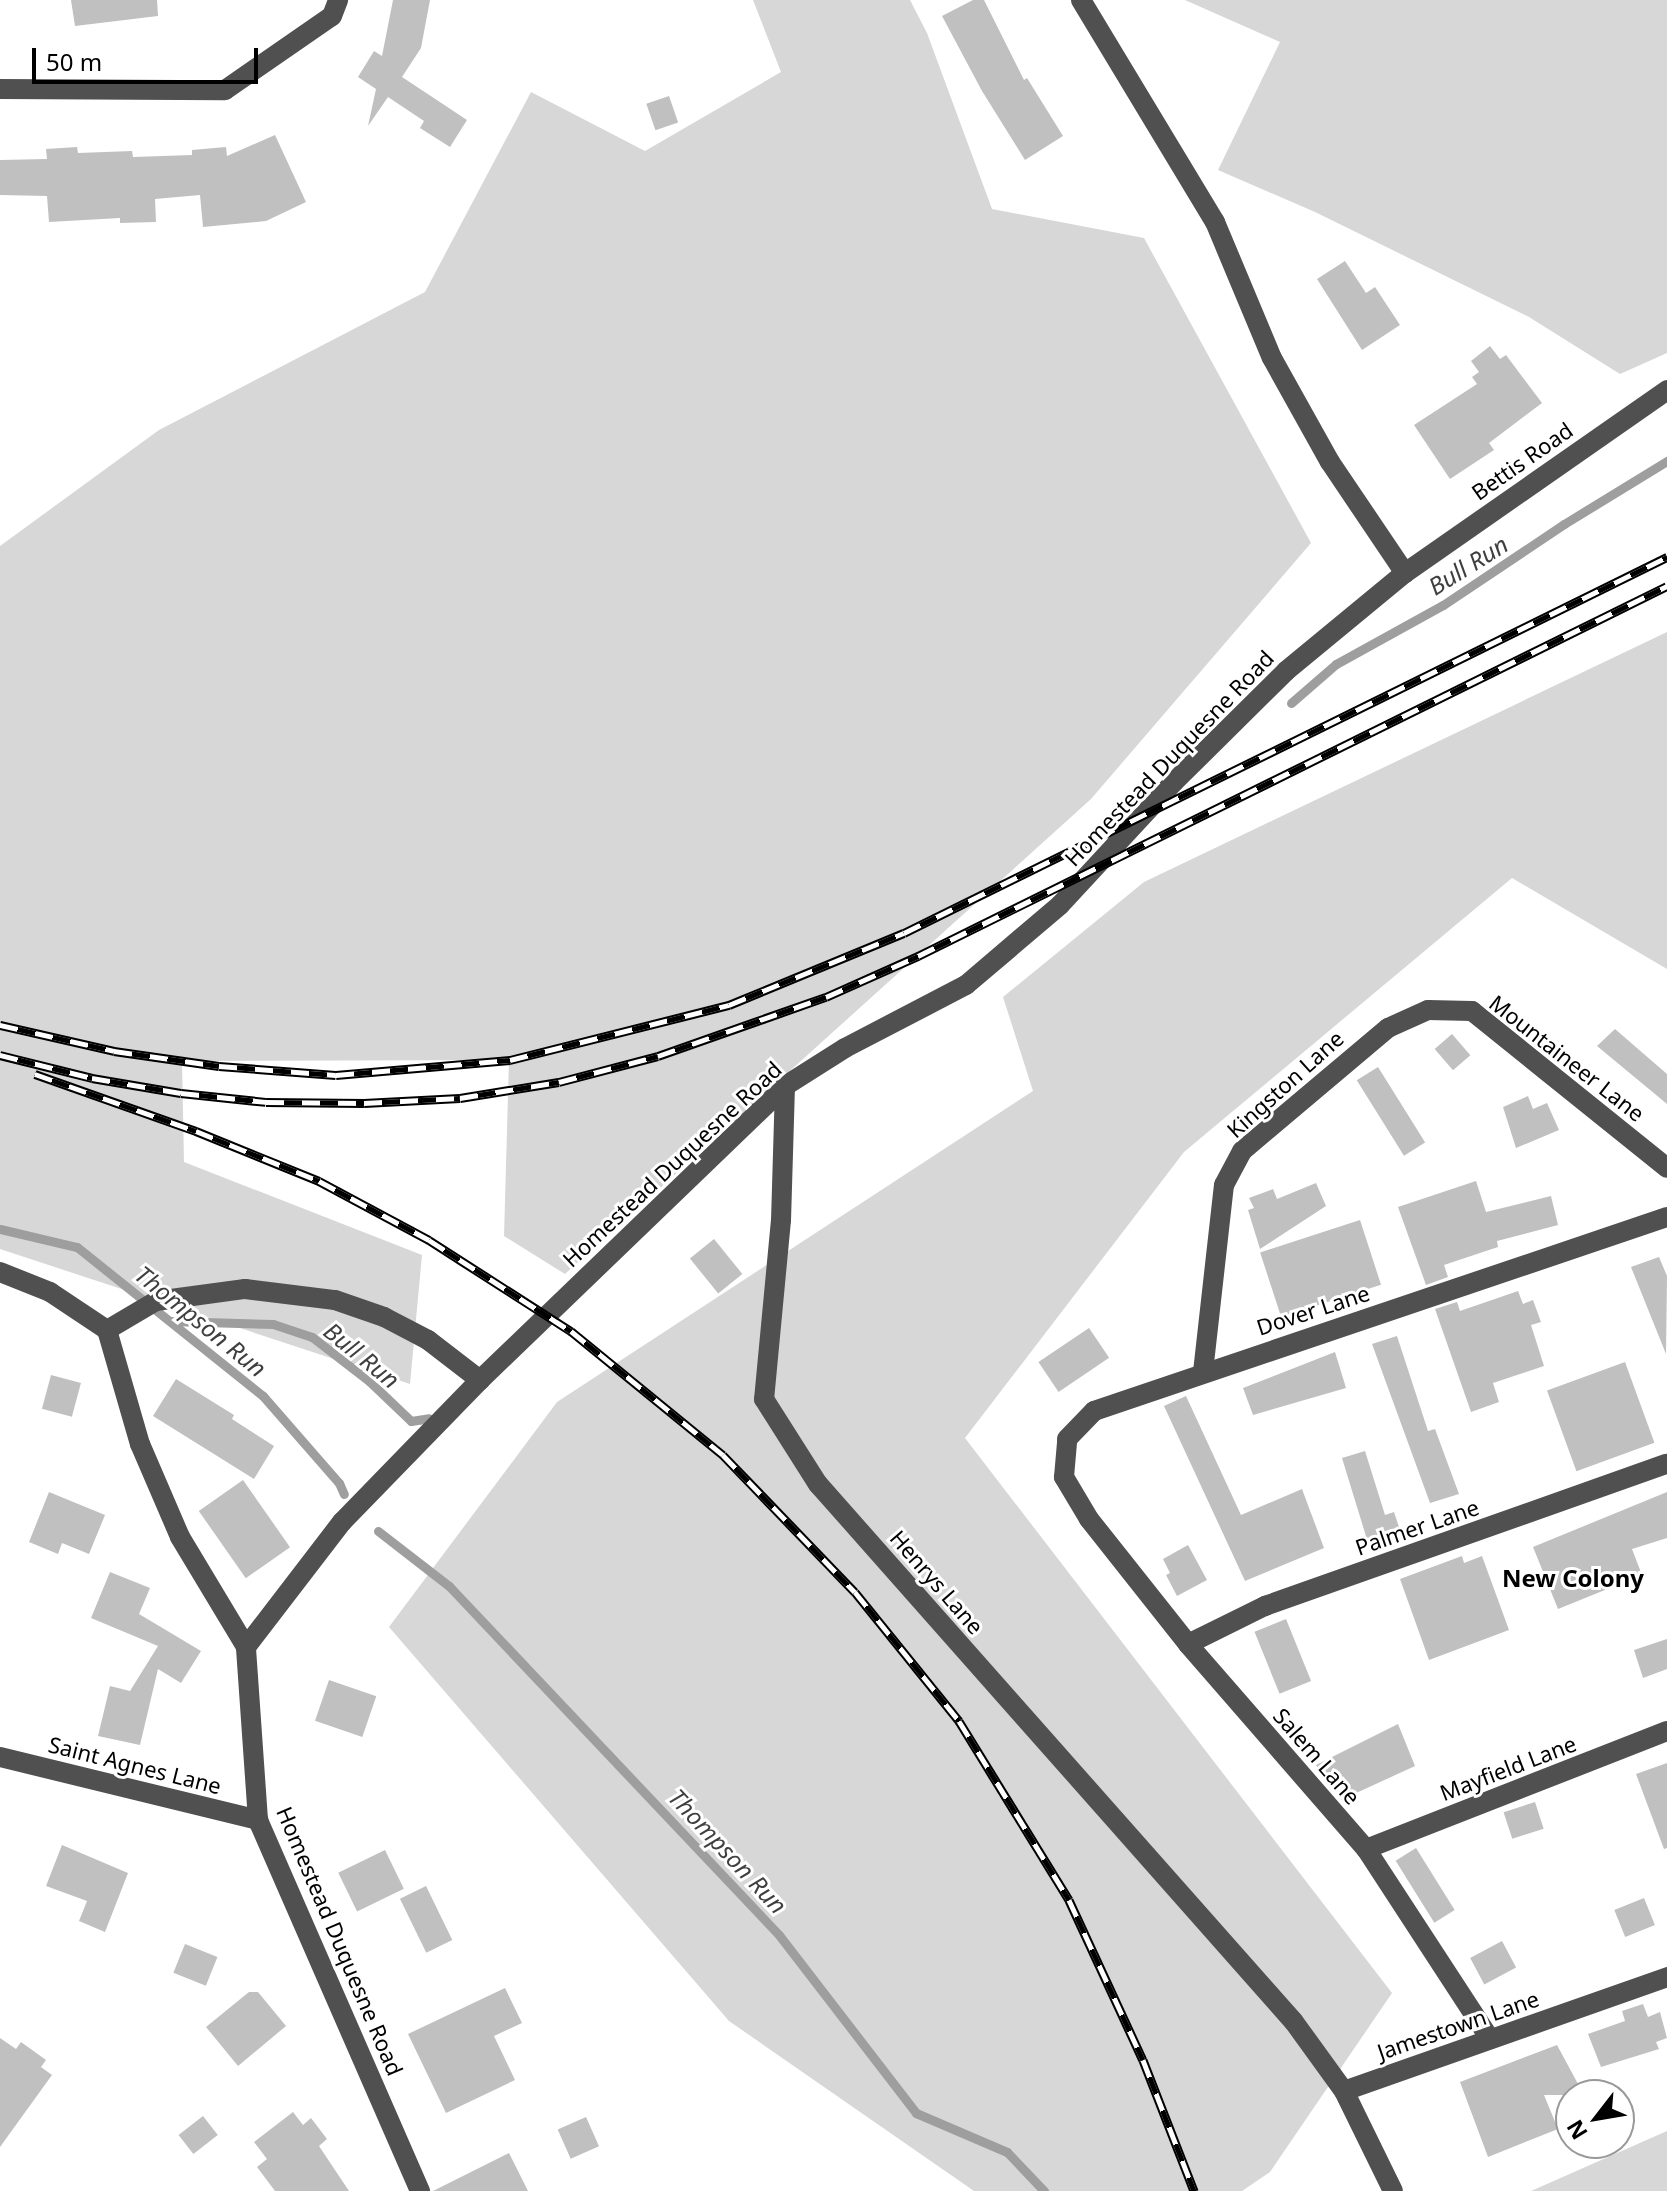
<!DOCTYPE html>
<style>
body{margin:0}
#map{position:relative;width:1667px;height:2191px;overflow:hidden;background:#fff;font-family:"Noto Sans",sans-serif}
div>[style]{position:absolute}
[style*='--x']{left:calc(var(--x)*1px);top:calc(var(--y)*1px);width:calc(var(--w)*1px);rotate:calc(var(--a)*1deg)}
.green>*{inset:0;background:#d7d7d7}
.stream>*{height:9px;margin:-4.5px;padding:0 4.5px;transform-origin:4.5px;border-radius:4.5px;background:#9e9e9e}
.building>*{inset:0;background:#c0c0c0;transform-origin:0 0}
.minor>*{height:20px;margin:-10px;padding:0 10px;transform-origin:10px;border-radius:10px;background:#505050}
.rail>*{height:9px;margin-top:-4.5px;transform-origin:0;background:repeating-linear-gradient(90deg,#fff 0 18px,#000 0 36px);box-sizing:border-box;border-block:2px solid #000}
span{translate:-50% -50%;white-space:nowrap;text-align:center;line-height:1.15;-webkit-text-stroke:6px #fff;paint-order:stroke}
.street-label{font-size:22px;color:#000}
.water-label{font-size:24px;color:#3f3f3f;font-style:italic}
.neighbourhood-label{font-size:24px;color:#000;font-weight:700}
.north{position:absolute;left:1555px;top:2079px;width:80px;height:80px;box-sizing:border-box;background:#fff;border:2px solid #999;border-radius:50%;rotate:239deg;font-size:22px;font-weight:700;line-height:32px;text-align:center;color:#000}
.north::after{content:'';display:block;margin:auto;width:28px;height:36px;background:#000;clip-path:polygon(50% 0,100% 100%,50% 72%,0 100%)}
.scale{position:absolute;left:32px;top:48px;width:226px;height:36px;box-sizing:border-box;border:4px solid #000;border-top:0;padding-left:10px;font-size:24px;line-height:28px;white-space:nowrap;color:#000;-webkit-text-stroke:6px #fff;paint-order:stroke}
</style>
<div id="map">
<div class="green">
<i style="clip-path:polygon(753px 0,910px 0,927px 33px,992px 209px,1144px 238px,1311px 543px,1091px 799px,565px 1274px,504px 1236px,509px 1060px,182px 1061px,184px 1162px,422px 1255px,410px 1384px,0 1249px,0 546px,159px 430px,425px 292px,531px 92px,645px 151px,781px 72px)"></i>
<i style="clip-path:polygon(1185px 0,1667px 0,1667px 353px,1620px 374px,1529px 317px,1315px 212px,1218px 170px,1280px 42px)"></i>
<i style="clip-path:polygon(1667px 632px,1667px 969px,1512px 878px,1184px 1152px,965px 1438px,1392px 1993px,1270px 2172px,1242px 2191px,974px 2191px,729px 2021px,389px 1627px,557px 1402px,1033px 1091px,1003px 997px,1144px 882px)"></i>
<i style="clip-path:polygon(1667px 2131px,1667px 2191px,1531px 2191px)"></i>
</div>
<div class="stream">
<i style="--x:1291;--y:703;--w:60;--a:-40.9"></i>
<i style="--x:1336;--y:664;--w:122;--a:-28.9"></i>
<i style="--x:1443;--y:605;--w:146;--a:-33.8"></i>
<i style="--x:1564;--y:524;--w:121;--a:-31.5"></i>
<i style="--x:0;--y:1229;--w:79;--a:13.2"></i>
<i style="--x:77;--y:1247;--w:238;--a:38.7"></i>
<i style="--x:263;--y:1396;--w:116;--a:48.9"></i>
<i style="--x:339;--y:1483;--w:12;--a:66"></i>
<i style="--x:170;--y:1321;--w:103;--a:1.7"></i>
<i style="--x:273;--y:1324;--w:41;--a:18.4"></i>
<i style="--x:312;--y:1337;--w:72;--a:37.7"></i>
<i style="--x:369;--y:1381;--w:58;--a:43.6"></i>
<i style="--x:411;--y:1421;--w:18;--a:-9"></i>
<i style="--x:378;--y:1531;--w:90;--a:37.8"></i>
<i style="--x:449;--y:1586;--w:480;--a:46.6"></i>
<i style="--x:779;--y:1935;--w:225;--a:52.4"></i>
<i style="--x:916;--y:2113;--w:99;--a:23.2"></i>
<i style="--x:1007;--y:2152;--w:54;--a:46.5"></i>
</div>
<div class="building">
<i style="clip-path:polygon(71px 0,157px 0,158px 16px,75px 26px)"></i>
<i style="clip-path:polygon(393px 0,430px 0,421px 48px,402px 77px,467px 120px,450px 147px,420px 128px,424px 121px,388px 97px,368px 126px,376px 89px,358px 77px,374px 51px,382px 56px)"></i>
<i style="clip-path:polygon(973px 0,984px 0,1024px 80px,1027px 78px,1063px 136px,1025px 160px,982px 91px,942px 16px)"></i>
<i style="left:669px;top:96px;width:28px;height:24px;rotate:71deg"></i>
<i style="clip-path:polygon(275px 135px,306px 202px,266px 221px,203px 227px,200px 195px,155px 199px,156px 222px,120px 223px,120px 218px,49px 222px,47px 196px,0 195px,0 160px,47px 159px,46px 149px,77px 147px,78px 153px,132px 151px,133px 157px,192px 155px,192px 150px,226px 147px,227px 156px)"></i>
<i style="clip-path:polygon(1345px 261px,1366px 293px,1375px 287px,1400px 325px,1362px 350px,1317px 279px)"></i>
<i style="clip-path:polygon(1490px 346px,1500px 359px,1506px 355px,1542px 403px,1489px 443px,1494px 450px,1450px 479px,1414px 425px,1477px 384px,1472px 377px,1479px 372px,1471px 361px)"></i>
<i style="clip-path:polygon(1615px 1029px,1667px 1074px,1667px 1104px,1597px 1046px)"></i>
<i style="left:1452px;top:1034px;width:28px;height:23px;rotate:49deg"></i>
<i style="left:1378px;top:1067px;width:89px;height:25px;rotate:58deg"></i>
<i style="clip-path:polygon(1528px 1096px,1533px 1109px,1547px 1103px,1559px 1130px,1516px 1148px,1503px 1107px)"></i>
<i style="clip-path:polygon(1476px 1181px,1486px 1212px,1551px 1196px,1558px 1225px,1497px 1241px,1498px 1247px,1444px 1265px,1448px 1277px,1426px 1285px,1398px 1207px)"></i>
<i style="clip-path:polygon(1316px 1183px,1326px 1206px,1260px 1249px,1248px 1210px,1254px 1208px,1249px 1198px,1273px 1189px,1277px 1199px)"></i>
<i style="left:1360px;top:1220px;width:68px;height:105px;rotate:72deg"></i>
<i style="left:714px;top:1239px;width:45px;height:31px;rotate:51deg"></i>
<i style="clip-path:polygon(1659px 1257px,1667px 1276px,1666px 1354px,1631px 1267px)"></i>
<i style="clip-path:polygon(1518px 1291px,1523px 1304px,1533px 1300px,1541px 1322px,1531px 1325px,1544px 1366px,1493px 1383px,1499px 1402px,1471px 1412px,1435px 1309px,1457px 1302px,1460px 1311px)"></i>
<i style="left:1089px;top:1328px;width:36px;height:61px;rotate:56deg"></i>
<i style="clip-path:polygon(1397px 1336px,1428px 1431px,1435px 1429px,1459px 1494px,1430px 1503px,1372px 1344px)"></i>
<i style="clip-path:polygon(1335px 1352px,1346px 1388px,1253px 1415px,1243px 1388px)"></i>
<i style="left:1625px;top:1362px;width:86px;height:83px;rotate:70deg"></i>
<i style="left:51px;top:1375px;width:31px;height:35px;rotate:15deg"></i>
<i style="clip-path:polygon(176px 1379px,234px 1415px,232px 1419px,274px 1446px,254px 1479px,153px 1416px)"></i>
<i style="clip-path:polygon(1186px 1396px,1241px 1515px,1302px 1489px,1324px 1548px,1245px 1581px,1164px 1406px)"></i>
<i style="clip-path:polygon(1365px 1451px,1385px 1515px,1394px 1512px,1402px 1536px,1369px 1546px,1342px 1458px)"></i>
<i style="left:243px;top:1480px;width:82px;height:54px;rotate:55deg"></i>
<i style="clip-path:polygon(49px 1492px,105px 1515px,89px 1554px,62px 1543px,58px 1554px,29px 1542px)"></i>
<i style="clip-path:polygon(1667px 1492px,1667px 1538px,1632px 1549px,1642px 1575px,1558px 1609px,1533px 1547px)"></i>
<i style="clip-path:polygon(1188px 1545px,1207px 1580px,1177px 1596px,1166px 1575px,1170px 1573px,1163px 1559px)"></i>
<i style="clip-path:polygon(1462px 1556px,1464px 1563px,1482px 1556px,1509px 1630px,1429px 1660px,1400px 1579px)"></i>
<i style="clip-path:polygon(110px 1572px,150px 1588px,139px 1614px,201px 1651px,181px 1683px,158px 1669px,140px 1745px,98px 1736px,110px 1686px,130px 1691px,158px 1646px,91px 1618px)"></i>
<i style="left:1286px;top:1619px;width:67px;height:34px;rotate:68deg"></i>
<i style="clip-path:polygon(1667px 1639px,1667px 1669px,1643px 1678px,1634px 1650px)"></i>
<i style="left:329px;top:1680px;width:50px;height:43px;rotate:19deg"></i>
<i style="clip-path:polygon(1398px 1724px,1415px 1766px,1341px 1800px,1334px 1783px,1328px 1786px,1316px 1765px)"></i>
<i style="clip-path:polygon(1667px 1763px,1667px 1848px,1664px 1849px,1636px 1774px)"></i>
<i style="left:1535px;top:1802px;width:28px;height:33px;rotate:72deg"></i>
<i style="clip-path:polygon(62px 1845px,128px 1873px,105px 1932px,79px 1921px,87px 1901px,46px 1886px)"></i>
<i style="left:1416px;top:1848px;width:73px;height:24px;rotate:58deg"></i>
<i style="left:385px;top:1850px;width:43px;height:52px;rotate:64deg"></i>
<i style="left:426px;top:1886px;width:60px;height:29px;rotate:64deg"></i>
<i style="left:1644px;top:1898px;width:29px;height:32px;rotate:68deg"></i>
<i style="left:1502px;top:1941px;width:30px;height:36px;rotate:62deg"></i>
<i style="left:185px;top:1944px;width:35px;height:31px;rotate:22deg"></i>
<i style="clip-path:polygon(505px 1988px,522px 2023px,494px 2036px,515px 2080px,446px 2113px,408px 2034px)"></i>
<i style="clip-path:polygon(249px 1992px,258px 1992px,286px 2026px,238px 2066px,206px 2027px)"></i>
<i style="clip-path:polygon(1643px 2004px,1648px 2017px,1660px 2012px,1667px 2038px,1656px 2042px,1659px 2049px,1601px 2067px,1588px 2034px,1625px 2021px,1622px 2011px)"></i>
<i style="clip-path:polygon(0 2038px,16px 2049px,21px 2042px,46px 2060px,41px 2067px,52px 2075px,0 2147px)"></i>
<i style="clip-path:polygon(1557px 2045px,1584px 2095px,1544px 2095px,1558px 2129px,1488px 2157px,1460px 2082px)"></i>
<i style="clip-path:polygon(293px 2112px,303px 2125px,311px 2118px,327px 2139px,319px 2146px,349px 2191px,275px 2191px,257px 2167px,267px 2159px,254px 2142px)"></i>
<i style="left:203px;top:2116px;width:24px;height:31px;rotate:52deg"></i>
<i style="left:586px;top:2117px;width:32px;height:31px;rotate:66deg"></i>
<i style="clip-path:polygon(509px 2153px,528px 2191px,433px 2191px)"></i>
</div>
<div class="minor">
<i style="--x:1081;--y:0;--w:259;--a:58.9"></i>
<i style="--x:1215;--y:222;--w:147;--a:67.3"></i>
<i style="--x:1272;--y:358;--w:119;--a:60.9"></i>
<i style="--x:1330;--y:462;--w:134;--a:56"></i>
<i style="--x:0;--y:89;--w:225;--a:0.3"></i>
<i style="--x:225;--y:90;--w:130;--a:-34.7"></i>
<i style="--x:332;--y:16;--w:17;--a:-69"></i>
<i style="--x:785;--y:1086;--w:134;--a:91.7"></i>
<i style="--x:781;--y:1220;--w:180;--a:95.4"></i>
<i style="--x:764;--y:1399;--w:101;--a:57.6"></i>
<i style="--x:818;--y:1484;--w:718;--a:48.5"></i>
<i style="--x:1294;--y:2022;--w:85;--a:54.1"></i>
<i style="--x:1344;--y:2091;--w:343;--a:-19.4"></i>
<i style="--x:0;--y:1272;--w:54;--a:21.8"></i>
<i style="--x:50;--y:1292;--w:69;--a:33.7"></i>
<i style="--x:107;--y:1330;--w:119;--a:73.9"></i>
<i style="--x:140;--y:1444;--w:101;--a:66.7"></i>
<i style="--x:180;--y:1537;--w:128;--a:59"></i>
<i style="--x:107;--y:1330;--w:57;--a:-30.6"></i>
<i style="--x:156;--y:1301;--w:90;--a:-7.7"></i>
<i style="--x:245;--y:1289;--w:91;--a:7"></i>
<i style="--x:335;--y:1300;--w:52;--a:19.1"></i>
<i style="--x:384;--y:1317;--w:50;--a:27.6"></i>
<i style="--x:428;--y:1340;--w:66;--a:37.6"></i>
<i style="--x:1203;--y:1372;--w:188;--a:-83.6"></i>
<i style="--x:1224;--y:1185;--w:38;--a:-62"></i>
<i style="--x:1242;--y:1151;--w:191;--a:-40.1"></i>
<i style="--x:1388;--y:1028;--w:44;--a:-24.2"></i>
<i style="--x:1428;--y:1010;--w:44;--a:1.3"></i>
<i style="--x:1472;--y:1011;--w:250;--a:38.8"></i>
<i style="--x:1188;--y:1644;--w:86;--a:-26.3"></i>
<i style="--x:1265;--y:1606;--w:426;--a:-19.5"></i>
<i style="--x:0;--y:1757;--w:266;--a:13.7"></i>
<i style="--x:1366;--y:1849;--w:323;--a:-21.4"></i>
<i style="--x:1490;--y:2039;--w:227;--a:-123.1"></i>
<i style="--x:1366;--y:1849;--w:271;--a:-131"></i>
<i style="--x:1188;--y:1644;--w:159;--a:-128.4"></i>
<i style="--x:1089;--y:1519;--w:49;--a:-120.8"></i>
<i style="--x:1064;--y:1477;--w:38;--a:-85"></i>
<i style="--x:1067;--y:1439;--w:39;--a:-46"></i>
<i style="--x:1094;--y:1411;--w:605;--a:-18.7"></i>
<i style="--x:1344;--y:2091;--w:111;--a:63.9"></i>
<i style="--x:420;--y:2191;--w:405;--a:-113.6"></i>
<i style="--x:258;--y:1820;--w:173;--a:-94"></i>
<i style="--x:246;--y:1647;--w:158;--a:-52.5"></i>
<i style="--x:342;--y:1522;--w:198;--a:-45.8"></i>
<i style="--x:480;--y:1380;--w:424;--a:-43.9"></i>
<i style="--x:785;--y:1086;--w:71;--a:-32.3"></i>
<i style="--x:845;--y:1048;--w:136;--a:-27.5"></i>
<i style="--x:966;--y:985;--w:123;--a:-40.4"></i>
<i style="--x:1060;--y:905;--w:168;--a:-47.2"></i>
<i style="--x:1174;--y:782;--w:158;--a:-44.7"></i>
<i style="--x:1286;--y:671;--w:154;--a:-39.5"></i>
<i style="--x:1405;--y:573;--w:320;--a:-34.9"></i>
</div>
<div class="rail">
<i style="--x:0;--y:1025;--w:117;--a:12.8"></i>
<i style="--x:114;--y:1051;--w:106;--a:8.1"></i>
<i style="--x:219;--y:1066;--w:117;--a:4.4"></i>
<i style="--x:336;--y:1075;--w:175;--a:-4.9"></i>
<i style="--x:510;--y:1060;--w:226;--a:-14.1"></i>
<i style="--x:729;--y:1005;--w:189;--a:-22.4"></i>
<i style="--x:904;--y:933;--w:851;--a:-26.23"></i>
<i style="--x:0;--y:1055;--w:95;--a:14"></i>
<i style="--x:92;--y:1078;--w:90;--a:9.6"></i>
<i style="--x:181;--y:1093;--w:85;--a:6"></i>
<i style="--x:266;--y:1102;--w:98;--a:0.6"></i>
<i style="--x:364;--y:1103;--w:96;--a:-3"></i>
<i style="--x:460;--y:1098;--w:100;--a:-9.2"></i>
<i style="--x:559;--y:1082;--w:102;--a:-14.7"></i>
<i style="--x:658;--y:1056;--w:178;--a:-19.4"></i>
<i style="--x:826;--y:997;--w:101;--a:-24"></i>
<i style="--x:918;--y:956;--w:835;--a:-26.29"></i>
<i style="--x:35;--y:1074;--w:171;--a:19.5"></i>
<i style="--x:196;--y:1131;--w:133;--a:22.1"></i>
<i style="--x:319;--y:1181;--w:125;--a:28.2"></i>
<i style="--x:429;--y:1240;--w:169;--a:32.7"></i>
<i style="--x:571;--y:1331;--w:196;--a:39.2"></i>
<i style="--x:723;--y:1455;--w:190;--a:46.1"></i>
<i style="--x:855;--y:1592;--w:166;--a:51.1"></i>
<i style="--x:959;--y:1721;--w:210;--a:58.4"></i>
<i style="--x:1069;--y:1900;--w:176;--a:65.2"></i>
<i style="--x:1143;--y:2060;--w:141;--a:68.7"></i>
</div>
<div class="street-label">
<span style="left:1522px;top:461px;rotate:-35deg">Bettis Road</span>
<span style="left:1169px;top:758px;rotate:-46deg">Homestead Duquesne Road</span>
<span style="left:1567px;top:1058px;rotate:38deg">Mountaineer Lane</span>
<span style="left:1285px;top:1084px;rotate:-42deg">Kingston Lane</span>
<span style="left:672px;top:1164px;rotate:-43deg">Homestead Duquesne Road</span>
<span style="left:1313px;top:1310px;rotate:-18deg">Dover Lane</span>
<span style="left:1417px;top:1527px;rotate:-19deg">Palmer Lane</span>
<span style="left:937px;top:1582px;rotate:49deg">Henrys Lane</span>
<span style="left:1317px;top:1756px;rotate:49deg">Salem Lane</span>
<span style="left:135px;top:1765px;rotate:14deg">Saint Agnes Lane</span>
<span style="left:1508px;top:1768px;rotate:-21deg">Mayfield Lane</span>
<span style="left:340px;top:1941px;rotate:67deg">Homestead Duquesne Road</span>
<span style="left:1458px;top:2025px;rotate:-19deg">Jamestown Lane</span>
</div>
<div class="water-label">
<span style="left:1468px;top:565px;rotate:-32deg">Bull Run</span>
<span style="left:201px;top:1321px;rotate:39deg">Thompson Run</span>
<span style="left:362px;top:1355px;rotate:39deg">Bull Run</span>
<span style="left:728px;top:1851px;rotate:47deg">Thompson Run</span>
</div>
<div class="neighbourhood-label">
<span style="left:1573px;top:1578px">New Colony</span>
</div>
<div class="north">N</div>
<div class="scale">50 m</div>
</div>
